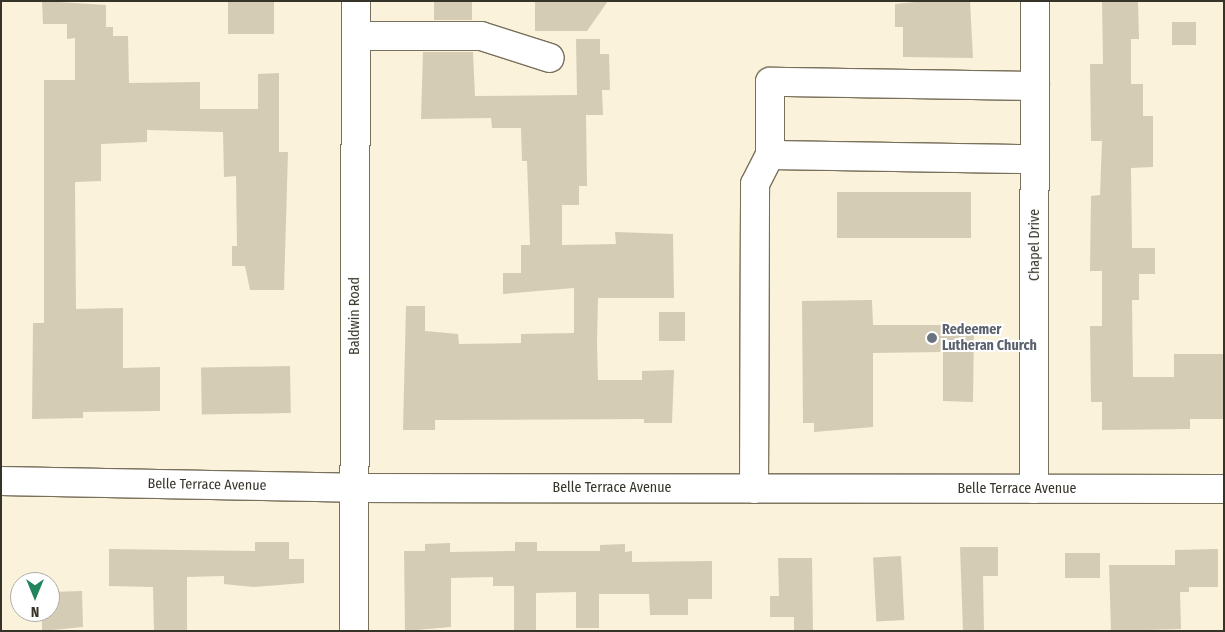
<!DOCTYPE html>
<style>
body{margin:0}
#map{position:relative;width:1225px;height:632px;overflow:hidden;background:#faf2da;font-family:"Fira Sans Condensed",sans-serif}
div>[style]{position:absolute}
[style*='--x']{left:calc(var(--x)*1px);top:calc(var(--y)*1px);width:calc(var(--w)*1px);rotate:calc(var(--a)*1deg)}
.building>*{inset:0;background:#d5ccb5;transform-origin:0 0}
.roads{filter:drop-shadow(1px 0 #78705b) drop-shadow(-1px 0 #78705b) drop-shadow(0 1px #78705b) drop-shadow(0 -1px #78705b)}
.minor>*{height:28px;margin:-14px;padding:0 14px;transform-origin:14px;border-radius:14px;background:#fff}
.dots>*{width:14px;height:14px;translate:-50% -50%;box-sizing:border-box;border:2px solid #fff;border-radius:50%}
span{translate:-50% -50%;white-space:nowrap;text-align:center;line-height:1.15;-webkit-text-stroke:4px #fff;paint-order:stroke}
.street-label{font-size:14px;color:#363329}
.worship-label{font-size:14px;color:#5b616d;font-weight:700}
.left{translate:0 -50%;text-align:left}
.frame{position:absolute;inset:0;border:2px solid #363329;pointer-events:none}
.north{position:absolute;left:10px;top:572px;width:50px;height:50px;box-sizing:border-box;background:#fff;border:1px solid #afada9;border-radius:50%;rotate:180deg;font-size:14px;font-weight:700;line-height:20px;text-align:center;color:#363329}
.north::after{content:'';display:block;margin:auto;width:18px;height:22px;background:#20845d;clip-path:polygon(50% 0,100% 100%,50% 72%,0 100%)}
</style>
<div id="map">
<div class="building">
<i style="clip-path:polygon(42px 1px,106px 5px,106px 27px,113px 27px,113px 36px,128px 36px,129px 83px,200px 82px,200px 109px,258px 109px,258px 74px,279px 73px,279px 152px,288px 152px,284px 290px,250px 290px,245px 266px,232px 266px,232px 246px,237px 246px,236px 176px,224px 177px,223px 132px,147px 130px,147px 142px,101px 144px,101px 181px,75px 182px,76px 309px,123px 308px,123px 368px,160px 367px,160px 411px,83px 412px,83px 418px,32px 419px,33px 323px,44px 323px,44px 80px,75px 80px,75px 38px,67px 39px,67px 24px,43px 24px)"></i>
<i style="left:228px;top:1px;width:46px;height:33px"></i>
<i style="left:434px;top:1px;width:38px;height:19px"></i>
<i style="clip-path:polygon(535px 1px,608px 1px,587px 31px,535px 31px)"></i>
<i style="clip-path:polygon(926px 1px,970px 1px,973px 58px,903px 57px,903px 27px,895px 27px,895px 4px)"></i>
<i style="clip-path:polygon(1102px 1px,1138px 1px,1139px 39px,1131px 39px,1131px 84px,1143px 84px,1143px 116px,1153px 116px,1153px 167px,1131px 168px,1132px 248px,1155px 248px,1155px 274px,1139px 274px,1139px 300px,1132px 300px,1133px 377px,1174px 377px,1174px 354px,1224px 354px,1224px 419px,1190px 419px,1190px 429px,1102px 430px,1102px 402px,1091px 402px,1090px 326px,1102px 326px,1102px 271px,1090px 271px,1091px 196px,1100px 195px,1102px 141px,1091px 141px,1090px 64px,1103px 64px)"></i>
<i style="left:1172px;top:22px;width:24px;height:23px"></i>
<i style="clip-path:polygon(576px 39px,600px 39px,600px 54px,609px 54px,610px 90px,602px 90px,603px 115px,586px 115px,587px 186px,579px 186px,579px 205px,562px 205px,562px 245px,616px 244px,615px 232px,673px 234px,674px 298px,598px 298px,597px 343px,598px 380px,642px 380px,642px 371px,674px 370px,672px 423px,644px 423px,644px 419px,435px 420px,435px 430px,403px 430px,406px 306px,425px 306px,425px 331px,458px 334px,459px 344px,521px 343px,521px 334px,574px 333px,574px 288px,503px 294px,503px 273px,521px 273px,521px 245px,530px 245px,527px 161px,522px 161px,521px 128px,492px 128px,491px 118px,421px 119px,423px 52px,473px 52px,475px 96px,577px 95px)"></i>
<i style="left:837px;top:192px;width:134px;height:46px"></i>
<i style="clip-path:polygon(872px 300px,873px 325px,974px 325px,973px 402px,943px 401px,943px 352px,873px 353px,873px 427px,814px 432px,814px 423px,803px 423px,802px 301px)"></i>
<i style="left:659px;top:312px;width:26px;height:29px"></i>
<i style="left:290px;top:366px;width:47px;height:89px;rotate:89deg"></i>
<i style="clip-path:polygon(255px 542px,289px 542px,289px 559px,304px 559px,304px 583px,253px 587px,224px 584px,224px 576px,187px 577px,187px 631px,154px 631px,153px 587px,109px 586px,109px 549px,255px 551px)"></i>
<i style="clip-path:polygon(515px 542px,537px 542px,537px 551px,600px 551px,600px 545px,625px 544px,625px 552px,632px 551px,632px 562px,712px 561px,712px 599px,688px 599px,688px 615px,650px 615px,649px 594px,599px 594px,599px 628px,576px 628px,576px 592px,536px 593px,536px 631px,514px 631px,514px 586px,493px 586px,493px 577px,451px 578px,451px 627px,405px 631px,404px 551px,425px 551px,425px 544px,450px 543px,450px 552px,515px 551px)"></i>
<i style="clip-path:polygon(960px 547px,998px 547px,998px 576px,983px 576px,984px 631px,963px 631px)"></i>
<i style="clip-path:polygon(1218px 549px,1218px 587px,1189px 587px,1189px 592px,1180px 592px,1181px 629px,1111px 631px,1109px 565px,1175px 565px,1175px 550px)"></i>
<i style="left:1065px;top:553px;width:35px;height:25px"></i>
<i style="left:901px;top:556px;width:64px;height:28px;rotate:87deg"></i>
<i style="clip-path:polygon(778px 558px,812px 558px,813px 631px,794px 631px,794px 617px,770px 617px,770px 596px,779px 596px)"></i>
<i style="clip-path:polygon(82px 591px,83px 627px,42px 631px,42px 612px,50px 612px,50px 592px)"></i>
</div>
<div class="roads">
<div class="minor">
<i style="--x:356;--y:36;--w:125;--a:0"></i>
<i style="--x:481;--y:36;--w:72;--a:17.7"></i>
<i style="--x:1035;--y:86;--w:265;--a:-179.1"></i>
<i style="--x:770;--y:82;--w:73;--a:90"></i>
<i style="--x:770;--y:155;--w:265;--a:0.9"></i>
<i style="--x:1;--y:481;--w:354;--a:1.1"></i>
<i style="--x:355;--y:488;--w:869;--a:0.07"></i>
<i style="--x:754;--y:489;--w:305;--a:-89.8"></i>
<i style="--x:755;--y:184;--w:33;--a:-63"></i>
<i style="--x:1034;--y:489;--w:488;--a:-89.9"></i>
<i style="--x:354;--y:631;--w:630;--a:-89.82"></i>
</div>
</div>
<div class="dots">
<i style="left:932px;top:338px;background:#6b7280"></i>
</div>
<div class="street-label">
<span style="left:1035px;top:245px;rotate:-90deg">Chapel Drive</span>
<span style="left:355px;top:316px;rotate:-90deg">Baldwin Road</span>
<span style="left:207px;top:485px;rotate:1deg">Belle Terrace Avenue</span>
<span style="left:612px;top:488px">Belle Terrace Avenue</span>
<span style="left:1017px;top:489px">Belle Terrace Avenue</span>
</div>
<div class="worship-label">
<span class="left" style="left:942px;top:338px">Redeemer<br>Lutheran Church</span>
</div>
<div class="frame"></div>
<div class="north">N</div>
</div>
